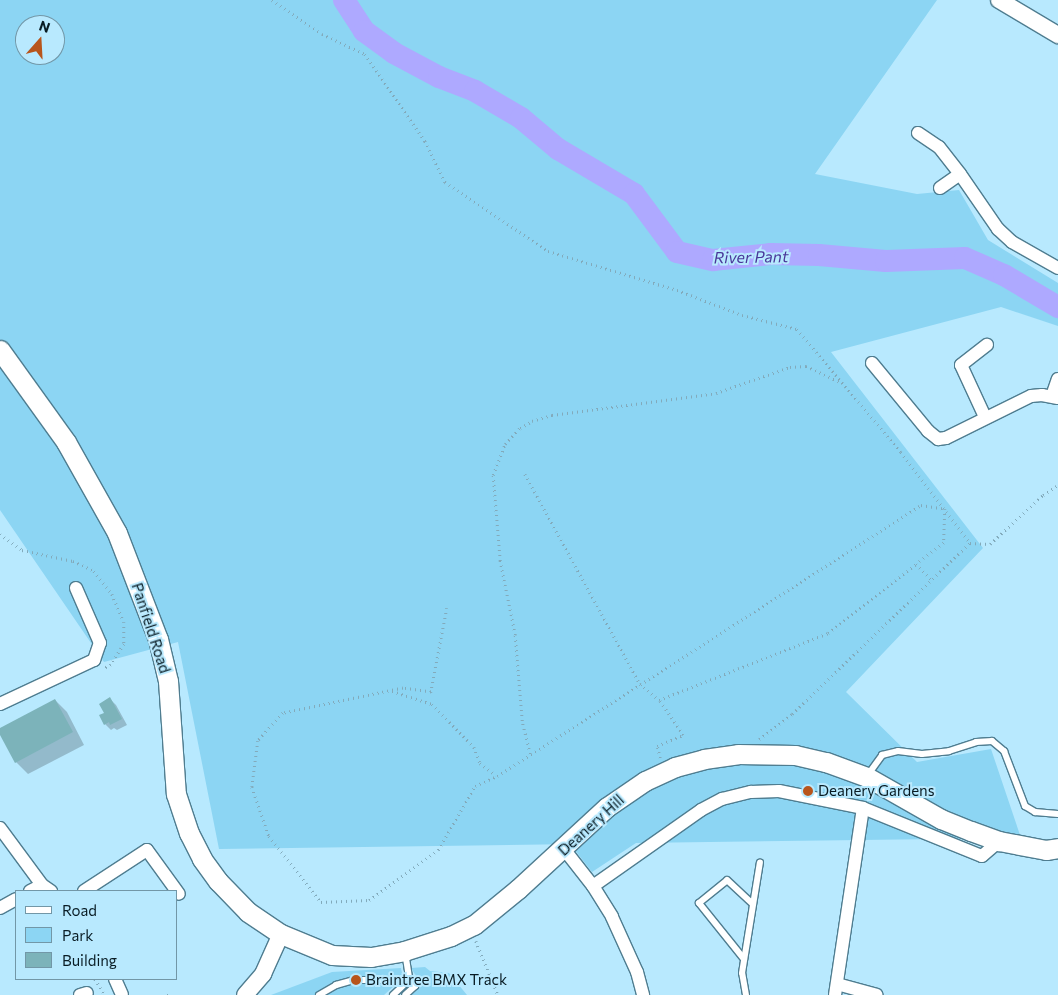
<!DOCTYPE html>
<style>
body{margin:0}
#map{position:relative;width:1058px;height:995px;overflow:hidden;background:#b8e9fe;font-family:Commissioner,sans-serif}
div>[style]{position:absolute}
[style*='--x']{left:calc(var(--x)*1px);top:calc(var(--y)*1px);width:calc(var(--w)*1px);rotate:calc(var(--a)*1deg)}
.green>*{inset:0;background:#8cd5f3}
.shadow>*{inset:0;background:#0003}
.river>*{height:22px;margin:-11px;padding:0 11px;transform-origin:11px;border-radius:11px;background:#aea9ff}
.building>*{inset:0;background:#7cb3ba}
.path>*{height:2.5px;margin-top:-1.25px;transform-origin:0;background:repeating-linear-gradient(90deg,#82aabb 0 1px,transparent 0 5px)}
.roads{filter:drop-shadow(1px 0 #4f7d90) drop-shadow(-1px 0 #4f7d90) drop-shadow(0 1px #4f7d90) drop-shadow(0 -1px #4f7d90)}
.service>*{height:6px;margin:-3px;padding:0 3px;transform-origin:3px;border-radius:3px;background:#fff}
.minor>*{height:12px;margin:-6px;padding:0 6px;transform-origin:6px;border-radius:6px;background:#fff}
.tertiary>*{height:16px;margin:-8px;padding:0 8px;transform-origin:8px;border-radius:8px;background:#fff}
.secondary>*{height:19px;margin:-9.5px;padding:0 9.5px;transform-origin:9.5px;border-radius:9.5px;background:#fff}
.dots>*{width:14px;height:14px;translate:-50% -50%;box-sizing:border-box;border:2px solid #b8e9fe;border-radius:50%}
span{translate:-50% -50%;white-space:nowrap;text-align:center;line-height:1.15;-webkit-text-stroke:4px #b8e9fe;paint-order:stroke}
.street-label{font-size:15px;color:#091c24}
.poi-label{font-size:15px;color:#091c24}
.left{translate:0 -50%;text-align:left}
.water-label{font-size:16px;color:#493799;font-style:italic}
.legend{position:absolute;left:15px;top:890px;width:162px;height:90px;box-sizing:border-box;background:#b8e9fe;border:1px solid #7297a7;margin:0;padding:6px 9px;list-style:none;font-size:15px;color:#091c24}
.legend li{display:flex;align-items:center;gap:10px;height:25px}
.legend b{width:25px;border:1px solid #7297a7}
.north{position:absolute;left:15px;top:15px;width:50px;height:50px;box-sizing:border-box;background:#b8e9fe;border:1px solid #7297a7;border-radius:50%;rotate:19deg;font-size:14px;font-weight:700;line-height:20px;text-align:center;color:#091c24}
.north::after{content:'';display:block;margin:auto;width:18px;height:22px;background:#b8551c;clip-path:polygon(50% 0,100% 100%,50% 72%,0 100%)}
</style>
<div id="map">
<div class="green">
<i style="clip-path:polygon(evenodd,0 0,937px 0,815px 174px,917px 194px,959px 190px,988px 240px,1058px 283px,1058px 326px,1001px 307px,831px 352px,983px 548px,846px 692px,917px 762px,991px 749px,1021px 838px,636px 843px,592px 872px,574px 849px,578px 844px,219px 849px,178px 642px,104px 662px,0 510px,0 0,25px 25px,55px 25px,55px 55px,25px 55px,25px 25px)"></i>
<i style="clip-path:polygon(425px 967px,430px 971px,449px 973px,467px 995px,411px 995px,422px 986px,411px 968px)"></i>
<i style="clip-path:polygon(401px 968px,403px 978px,384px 995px,271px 995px,332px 972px)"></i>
</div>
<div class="shadow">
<i style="clip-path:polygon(110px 699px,116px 705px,127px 725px,117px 730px,114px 728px,111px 730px,105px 724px,105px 713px)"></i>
<i style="clip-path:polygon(55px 700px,67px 712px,84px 745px,28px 774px,16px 762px,0 729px)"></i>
</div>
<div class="river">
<i style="--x:344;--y:0;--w:37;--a:57"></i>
<i style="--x:364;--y:31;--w:37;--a:36"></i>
<i style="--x:394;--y:53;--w:51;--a:28.1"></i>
<i style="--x:439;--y:77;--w:39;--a:21"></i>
<i style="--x:475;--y:91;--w:53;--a:30.4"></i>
<i style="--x:521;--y:118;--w:48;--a:40"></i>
<i style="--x:558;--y:149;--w:88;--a:30.6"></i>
<i style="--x:634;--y:194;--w:72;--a:53.4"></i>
<i style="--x:677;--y:252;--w:37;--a:13"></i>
<i style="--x:713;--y:260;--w:58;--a:-5.9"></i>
<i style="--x:771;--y:254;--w:48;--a:1.2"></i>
<i style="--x:819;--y:255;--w:67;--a:5.1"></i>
<i style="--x:886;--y:261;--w:79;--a:-2.2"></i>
<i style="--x:965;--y:258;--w:43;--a:23.6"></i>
<i style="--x:1004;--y:275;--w:63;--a:30.7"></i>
</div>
<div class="building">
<i style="clip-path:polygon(110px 697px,122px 719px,110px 725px,109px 722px,104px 725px,99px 715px,104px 713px,99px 704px)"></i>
<i style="clip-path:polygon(55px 699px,73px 732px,15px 763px,0 735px,0 728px)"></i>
</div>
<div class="path">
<i style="--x:272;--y:0;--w:60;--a:34.2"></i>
<i style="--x:322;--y:34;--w:47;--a:24.9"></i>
<i style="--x:365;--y:54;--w:106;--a:55.4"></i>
<i style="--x:425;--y:141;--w:46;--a:64"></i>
<i style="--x:445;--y:182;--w:124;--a:33.8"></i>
<i style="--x:548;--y:251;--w:135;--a:16.8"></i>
<i style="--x:677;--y:290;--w:70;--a:21"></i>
<i style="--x:742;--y:315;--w:57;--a:14.3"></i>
<i style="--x:797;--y:329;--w:161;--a:49.8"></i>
<i style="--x:901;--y:452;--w:114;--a:52.8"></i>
<i style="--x:525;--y:474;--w:239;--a:61.3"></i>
<i style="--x:640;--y:684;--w:25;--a:40"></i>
<i style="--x:0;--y:534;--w:27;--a:36"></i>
<i style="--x:22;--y:550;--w:52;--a:12.2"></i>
<i style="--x:73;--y:561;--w:23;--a:25"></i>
<i style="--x:94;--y:571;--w:29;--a:52"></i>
<i style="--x:112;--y:594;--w:30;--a:67"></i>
<i style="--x:124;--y:622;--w:22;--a:90"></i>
<i style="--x:124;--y:644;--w:25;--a:122"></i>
<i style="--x:111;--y:665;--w:7;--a:153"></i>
<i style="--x:447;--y:608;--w:86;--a:100.8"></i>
<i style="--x:431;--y:692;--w:28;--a:-172"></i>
<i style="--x:403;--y:688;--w:123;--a:168.2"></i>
<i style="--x:283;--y:713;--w:38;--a:132"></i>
<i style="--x:258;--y:741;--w:46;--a:97.4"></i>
<i style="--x:252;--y:787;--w:52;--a:70.9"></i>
<i style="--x:269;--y:836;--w:84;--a:51.8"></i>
<i style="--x:321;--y:902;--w:48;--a:-2.4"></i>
<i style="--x:369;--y:900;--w:85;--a:-35.9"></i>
<i style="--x:438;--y:850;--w:74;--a:-60"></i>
<i style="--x:475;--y:786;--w:24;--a:-24"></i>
<i style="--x:497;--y:776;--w:503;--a:-32.58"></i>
<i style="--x:921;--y:505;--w:24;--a:9"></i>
<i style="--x:945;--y:509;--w:34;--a:92"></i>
<i style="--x:944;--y:543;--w:35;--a:143"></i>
<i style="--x:392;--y:691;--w:42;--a:18"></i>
<i style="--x:432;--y:704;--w:60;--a:45.7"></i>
<i style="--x:474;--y:747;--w:17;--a:69"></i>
<i style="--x:480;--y:763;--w:20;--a:37"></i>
<i style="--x:759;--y:739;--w:41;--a:-37.1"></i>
<i style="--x:792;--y:714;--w:247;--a:-43.9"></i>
<i style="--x:970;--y:543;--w:20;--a:3"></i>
<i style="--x:990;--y:544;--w:72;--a:-42.8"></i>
<i style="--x:1043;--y:495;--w:18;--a:-34"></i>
<i style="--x:530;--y:754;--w:34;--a:-104"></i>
<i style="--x:522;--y:721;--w:86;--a:-94.7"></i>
<i style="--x:515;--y:635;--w:76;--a:-101.5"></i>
<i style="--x:500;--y:561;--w:86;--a:-94.7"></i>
<i style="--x:493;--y:475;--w:33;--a:-69"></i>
<i style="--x:505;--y:444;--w:22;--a:-47"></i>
<i style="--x:520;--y:428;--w:14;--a:-30"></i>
<i style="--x:532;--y:421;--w:21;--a:-17"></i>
<i style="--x:552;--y:415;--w:165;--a:-7.6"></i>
<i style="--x:716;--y:393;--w:78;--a:-19.4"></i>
<i style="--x:790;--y:367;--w:16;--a:-4"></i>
<i style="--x:806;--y:366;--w:38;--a:25"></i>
<i style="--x:660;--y:758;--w:12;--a:-104"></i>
<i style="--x:657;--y:746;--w:28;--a:-23"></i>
<i style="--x:683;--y:735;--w:42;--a:-124.4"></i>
<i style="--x:659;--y:700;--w:182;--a:-21.6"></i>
<i style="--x:828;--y:633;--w:112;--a:-38.1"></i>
<i style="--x:916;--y:564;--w:23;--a:45"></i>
<i style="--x:476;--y:941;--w:58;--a:67.8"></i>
<i style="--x:95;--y:979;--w:19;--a:58"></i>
<i style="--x:167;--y:995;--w:3;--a:-18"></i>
</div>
<div class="roads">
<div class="service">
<i style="--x:867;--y:776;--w:26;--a:-54"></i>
<i style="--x:882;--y:755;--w:16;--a:-14"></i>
<i style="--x:898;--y:751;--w:24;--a:7"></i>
<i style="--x:922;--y:754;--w:27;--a:-6"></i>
<i style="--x:949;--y:751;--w:28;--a:-18"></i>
<i style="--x:976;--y:742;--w:16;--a:-4"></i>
<i style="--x:992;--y:741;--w:16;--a:40"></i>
<i style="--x:1004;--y:751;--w:59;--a:69.1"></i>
<i style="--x:1025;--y:806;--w:12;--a:31"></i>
<i style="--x:1035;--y:812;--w:23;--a:5"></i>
<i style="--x:405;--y:952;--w:25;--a:81"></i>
<i style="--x:409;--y:977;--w:11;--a:56"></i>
<i style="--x:415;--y:986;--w:13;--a:138"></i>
<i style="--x:744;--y:959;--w:72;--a:-128.8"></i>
<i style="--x:699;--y:903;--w:36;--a:-39"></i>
<i style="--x:727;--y:880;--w:35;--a:43"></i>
<i style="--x:319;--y:995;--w:20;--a:-30"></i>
<i style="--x:336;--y:985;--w:18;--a:-16"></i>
<i style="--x:353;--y:980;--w:37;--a:0"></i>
<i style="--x:390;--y:980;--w:17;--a:10"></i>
<i style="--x:393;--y:995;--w:21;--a:-43"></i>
<i style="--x:746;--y:995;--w:22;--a:-100"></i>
<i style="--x:742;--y:973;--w:112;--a:-80.8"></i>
</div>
<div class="minor">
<i style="--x:918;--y:133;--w:25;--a:34"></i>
<i style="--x:939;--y:147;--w:34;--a:52"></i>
<i style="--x:940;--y:188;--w:24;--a:-35"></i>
<i style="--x:960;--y:174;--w:67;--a:55.4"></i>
<i style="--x:998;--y:229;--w:19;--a:43"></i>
<i style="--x:1012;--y:242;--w:53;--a:29.5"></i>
<i style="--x:872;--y:363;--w:88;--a:50.5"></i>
<i style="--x:928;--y:431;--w:13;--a:39"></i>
<i style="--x:938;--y:439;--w:8;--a:-7"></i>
<i style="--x:946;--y:438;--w:95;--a:-26.3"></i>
<i style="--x:1031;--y:396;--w:11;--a:-5"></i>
<i style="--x:1042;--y:395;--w:16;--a:11"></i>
<i style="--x:1052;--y:396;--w:18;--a:-71"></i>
<i style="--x:985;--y:417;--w:57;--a:-114.8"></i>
<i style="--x:961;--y:365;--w:33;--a:-38"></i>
<i style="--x:0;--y:704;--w:104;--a:-25.1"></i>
<i style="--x:94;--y:660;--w:18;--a:-71"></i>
<i style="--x:100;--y:643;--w:60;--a:-113.6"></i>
<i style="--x:0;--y:828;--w:71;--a:53.6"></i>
<i style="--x:42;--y:885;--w:11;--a:34"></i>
<i style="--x:564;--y:849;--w:47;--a:51.9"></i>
<i style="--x:593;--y:886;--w:36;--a:58"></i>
<i style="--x:612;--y:917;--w:60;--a:65.6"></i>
<i style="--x:637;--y:972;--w:24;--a:75"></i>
<i style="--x:593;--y:886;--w:132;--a:-35.1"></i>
<i style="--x:701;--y:810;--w:24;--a:-28"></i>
<i style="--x:722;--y:799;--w:30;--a:-14"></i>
<i style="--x:751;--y:792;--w:28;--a:-2"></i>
<i style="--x:779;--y:791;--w:86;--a:11.4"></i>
<i style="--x:863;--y:808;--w:128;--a:22"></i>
<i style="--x:982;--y:856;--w:23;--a:-41"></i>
<i style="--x:30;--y:891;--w:13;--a:-27"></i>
<i style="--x:84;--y:891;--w:75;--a:-33.1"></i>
<i style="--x:147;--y:850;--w:54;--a:54"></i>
<i style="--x:0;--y:908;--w:18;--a:-29"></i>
<i style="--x:115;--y:979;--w:17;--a:66"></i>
<i style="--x:837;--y:984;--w:41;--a:15.4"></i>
<i style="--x:80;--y:995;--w:7;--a:-16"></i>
<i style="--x:835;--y:995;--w:189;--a:-81.5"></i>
</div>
<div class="tertiary">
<i style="--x:999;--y:0;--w:69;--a:30.7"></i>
<i style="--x:245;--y:995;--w:28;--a:-49"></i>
<i style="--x:263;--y:974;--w:44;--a:-65.8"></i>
</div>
<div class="secondary">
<i style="--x:0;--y:350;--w:113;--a:54.3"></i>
<i style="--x:66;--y:442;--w:104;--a:60.7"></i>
<i style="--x:117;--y:533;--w:114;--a:68.9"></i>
<i style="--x:158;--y:639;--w:43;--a:76.6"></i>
<i style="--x:168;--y:681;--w:113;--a:86"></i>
<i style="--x:176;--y:794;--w:41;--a:71.6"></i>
<i style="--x:189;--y:833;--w:29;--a:63"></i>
<i style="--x:202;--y:859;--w:27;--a:54"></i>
<i style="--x:218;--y:881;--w:43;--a:45.9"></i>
<i style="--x:248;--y:912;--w:40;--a:34"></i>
<i style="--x:281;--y:934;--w:55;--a:22.4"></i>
<i style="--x:332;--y:955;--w:39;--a:3"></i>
<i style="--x:371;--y:957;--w:34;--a:-10"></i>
<i style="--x:404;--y:951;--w:49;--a:-17.7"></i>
<i style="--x:451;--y:936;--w:25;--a:-26"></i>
<i style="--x:474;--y:925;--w:57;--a:-39.3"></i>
<i style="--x:518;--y:889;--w:121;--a:-42.7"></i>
<i style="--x:607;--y:807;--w:46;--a:-34.4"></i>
<i style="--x:645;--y:781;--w:33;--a:-25"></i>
<i style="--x:675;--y:767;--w:30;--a:-15"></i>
<i style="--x:704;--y:759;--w:34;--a:-8"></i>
<i style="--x:738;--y:754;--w:57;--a:1"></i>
<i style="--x:795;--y:755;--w:32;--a:13"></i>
<i style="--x:826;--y:762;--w:44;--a:20.1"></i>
<i style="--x:867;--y:777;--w:85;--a:29.6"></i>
<i style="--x:941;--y:819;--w:32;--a:22"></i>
<i style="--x:971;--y:831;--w:30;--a:20"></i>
<i style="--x:999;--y:841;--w:48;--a:10.8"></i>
<i style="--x:1046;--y:850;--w:12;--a:-9"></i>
</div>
</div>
<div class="dots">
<i style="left:808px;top:791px;background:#b8551c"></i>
<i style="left:356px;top:980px;background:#b8551c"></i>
</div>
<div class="street-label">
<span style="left:151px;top:628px;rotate:72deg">Panfield Road</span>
<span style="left:591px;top:825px;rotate:-42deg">Deanery Hill</span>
</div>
<div class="poi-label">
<span class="left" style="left:818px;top:791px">Deanery Gardens</span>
<span class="left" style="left:366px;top:980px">Braintree BMX Track</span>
</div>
<div class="water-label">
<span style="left:751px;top:257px;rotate:-1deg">River Pant</span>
</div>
<ul class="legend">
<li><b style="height:6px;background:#fff"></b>Road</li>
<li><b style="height:14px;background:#8cd5f3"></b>Park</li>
<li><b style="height:14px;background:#7cb3ba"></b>Building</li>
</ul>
<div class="north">N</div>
</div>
